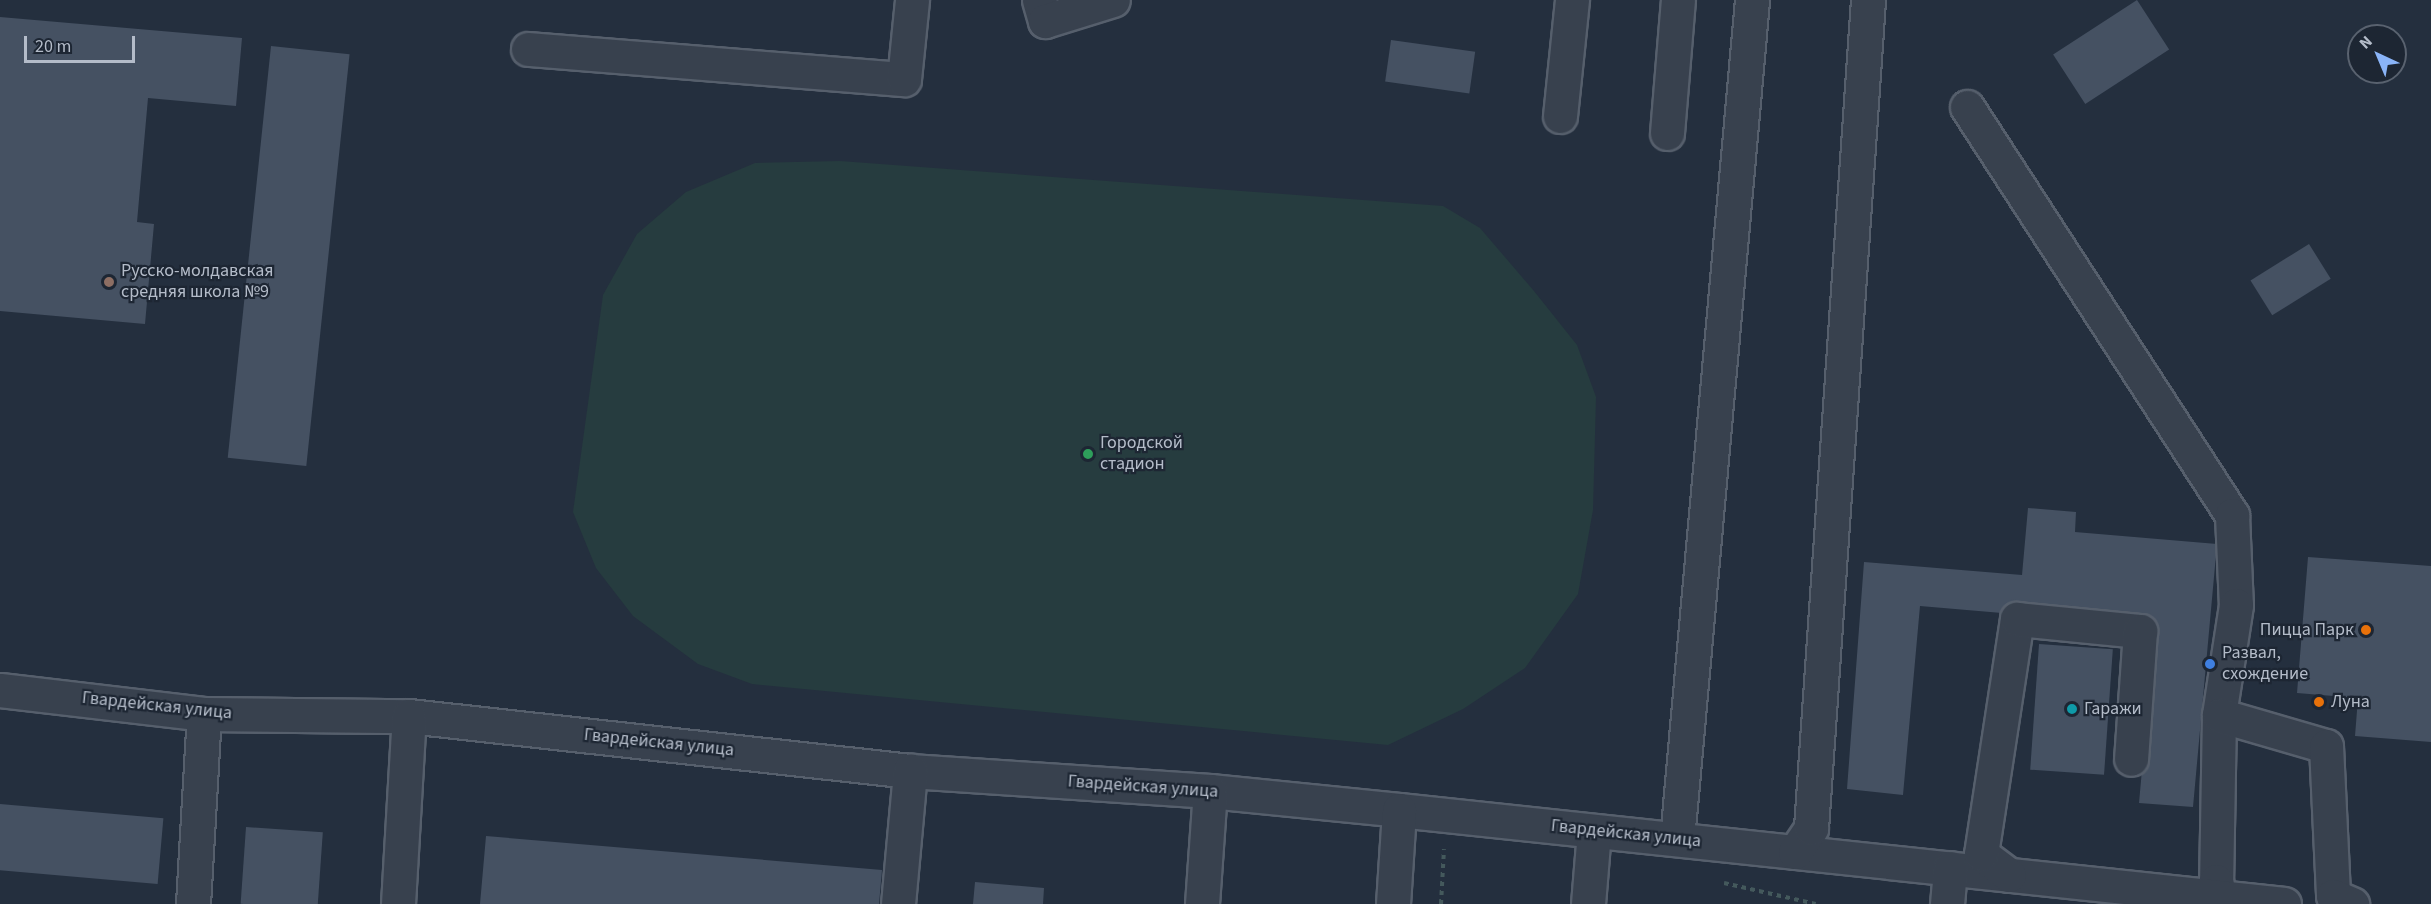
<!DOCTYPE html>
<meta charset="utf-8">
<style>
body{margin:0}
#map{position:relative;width:2431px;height:904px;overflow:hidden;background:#242f3e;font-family:"Source Sans 3",sans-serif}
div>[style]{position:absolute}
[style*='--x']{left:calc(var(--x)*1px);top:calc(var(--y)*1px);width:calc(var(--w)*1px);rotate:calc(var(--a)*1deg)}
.green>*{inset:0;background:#263c3f}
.building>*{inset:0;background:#455162;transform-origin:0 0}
.path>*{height:4px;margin-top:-2px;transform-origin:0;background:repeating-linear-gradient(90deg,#44595c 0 4.5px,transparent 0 9px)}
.roads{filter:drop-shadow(2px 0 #565f6c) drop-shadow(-2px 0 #565f6c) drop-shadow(0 2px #565f6c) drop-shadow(0 -2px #565f6c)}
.minor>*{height:33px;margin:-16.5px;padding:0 16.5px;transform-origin:16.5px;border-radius:16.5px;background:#38414e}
.dots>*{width:16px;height:16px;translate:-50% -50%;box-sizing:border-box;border:3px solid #1d2633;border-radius:50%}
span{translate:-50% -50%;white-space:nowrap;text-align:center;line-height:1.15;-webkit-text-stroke:4.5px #1d2633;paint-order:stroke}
.poi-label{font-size:18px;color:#b4bcc9}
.left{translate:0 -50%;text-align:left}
.right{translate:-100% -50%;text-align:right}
.street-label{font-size:18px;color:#b4bcc9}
.north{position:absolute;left:2347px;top:24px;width:60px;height:60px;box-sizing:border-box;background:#1d2633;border:2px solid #59626f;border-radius:50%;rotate:316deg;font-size:16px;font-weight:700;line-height:24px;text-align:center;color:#b4bcc9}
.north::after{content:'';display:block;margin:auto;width:21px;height:27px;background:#8ab4f8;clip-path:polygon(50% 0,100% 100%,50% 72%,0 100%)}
.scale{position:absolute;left:24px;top:36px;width:111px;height:27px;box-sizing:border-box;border:3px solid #b4bcc9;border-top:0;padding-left:8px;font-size:18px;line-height:21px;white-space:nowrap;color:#b4bcc9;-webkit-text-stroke:4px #1d2633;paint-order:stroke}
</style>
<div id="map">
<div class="green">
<i style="clip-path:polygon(840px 161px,1443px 206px,1480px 228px,1534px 291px,1577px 345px,1596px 397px,1593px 510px,1578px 594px,1525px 668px,1463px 709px,1388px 745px,752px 684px,698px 664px,633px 616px,596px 568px,573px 512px,603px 295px,637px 234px,686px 192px,755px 163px)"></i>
</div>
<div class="building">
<i style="left:2137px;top:0;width:59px;height:100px;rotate:57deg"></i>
<i style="clip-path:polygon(0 17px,242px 38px,236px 106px,148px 98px,137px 222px,154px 224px,145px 324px,0 311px)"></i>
<i style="left:1391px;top:40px;width:85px;height:42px;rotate:8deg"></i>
<i style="left:271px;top:46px;width:79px;height:414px;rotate:6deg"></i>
<i style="left:2309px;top:244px;width:41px;height:69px;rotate:58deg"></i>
<i style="clip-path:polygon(2028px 508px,2076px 512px,2075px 532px,2217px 544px,2193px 807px,2139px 803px,2155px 626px,1920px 606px,1903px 795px,1847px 789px,1864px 562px,2022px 575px)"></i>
<i style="clip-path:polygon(2308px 557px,2431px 566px,2431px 742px,2355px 736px,2358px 698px,2297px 693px)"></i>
<i style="left:2039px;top:644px;width:74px;height:126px;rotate:4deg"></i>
<i style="left:0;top:804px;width:164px;height:66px;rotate:5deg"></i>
<i style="left:246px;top:827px;width:77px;height:77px;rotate:4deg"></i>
<i style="clip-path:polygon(486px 836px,882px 870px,879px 904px,480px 904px)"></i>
<i style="clip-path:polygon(975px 882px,1044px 888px,1043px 904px,973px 904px)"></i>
</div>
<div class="path">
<i style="--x:1724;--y:883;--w:94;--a:12.9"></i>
<i style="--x:1441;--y:904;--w:55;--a:-86.9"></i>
</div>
<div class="roads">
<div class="minor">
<i style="--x:1039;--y:0;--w:22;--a:74"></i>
<i style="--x:1045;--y:21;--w:71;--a:-17.2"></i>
<i style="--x:528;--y:49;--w:377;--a:4.6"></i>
<i style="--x:904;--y:79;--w:79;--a:-84.2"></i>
<i style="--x:1967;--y:107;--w:487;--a:57"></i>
<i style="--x:2232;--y:515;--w:90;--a:87.5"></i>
<i style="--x:2236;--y:605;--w:111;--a:98.8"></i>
<i style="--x:2219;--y:715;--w:166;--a:91"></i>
<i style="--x:2216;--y:881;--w:16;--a:76"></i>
<i style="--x:1560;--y:116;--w:117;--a:-84.1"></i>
<i style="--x:1667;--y:133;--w:133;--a:-85.3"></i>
<i style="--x:0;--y:690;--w:205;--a:6.7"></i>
<i style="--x:204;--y:714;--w:205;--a:0.6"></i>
<i style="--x:409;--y:716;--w:504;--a:6.26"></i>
<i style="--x:910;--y:771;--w:301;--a:3.8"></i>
<i style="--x:1210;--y:791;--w:190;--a:5.7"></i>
<i style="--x:1399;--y:810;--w:890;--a:6.06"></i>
<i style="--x:2219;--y:715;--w:111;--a:16.2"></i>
<i style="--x:2326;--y:746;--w:150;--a:87.3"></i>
<i style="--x:2333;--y:896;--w:21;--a:23"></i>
<i style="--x:1677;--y:839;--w:842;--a:-84.89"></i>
<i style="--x:1795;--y:852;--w:29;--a:-56"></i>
<i style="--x:1811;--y:828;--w:830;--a:-86.06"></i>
<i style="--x:2009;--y:875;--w:35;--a:-143"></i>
<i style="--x:1981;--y:854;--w:238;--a:-81.3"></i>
<i style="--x:2017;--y:619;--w:124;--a:5.6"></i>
<i style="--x:2140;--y:631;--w:128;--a:94"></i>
<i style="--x:193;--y:904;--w:190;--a:-86.7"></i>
<i style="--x:398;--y:904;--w:188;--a:-86.7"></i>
<i style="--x:898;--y:904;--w:134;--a:-84.8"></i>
<i style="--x:1202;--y:904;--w:113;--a:-86"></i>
<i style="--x:1393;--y:904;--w:94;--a:-86.3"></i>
<i style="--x:1588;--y:904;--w:73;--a:-85.3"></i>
<i style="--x:1947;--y:904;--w:36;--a:-85"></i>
</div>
</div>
<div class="dots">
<i style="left:109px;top:282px;background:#8d6e63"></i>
<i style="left:1088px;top:454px;background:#2e9e5b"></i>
<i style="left:2366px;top:630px;background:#e8710a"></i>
<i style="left:2210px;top:664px;background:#3f7fe0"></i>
<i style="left:2319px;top:702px;background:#e8710a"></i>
<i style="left:2072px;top:709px;background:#0f9aa8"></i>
</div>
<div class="poi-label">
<span class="left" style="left:121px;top:282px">Русско-молдавская<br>средняя школа №9</span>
<span class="left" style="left:1100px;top:454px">Городской<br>стадион</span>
<span class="right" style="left:2354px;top:630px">Пицца Парк</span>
<span class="left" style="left:2222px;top:664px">Развал,<br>схождение</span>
<span class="left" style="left:2331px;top:702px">Луна</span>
<span class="left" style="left:2084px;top:709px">Гаражи</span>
</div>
<div class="street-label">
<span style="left:157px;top:706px;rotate:6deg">Гвардейская улица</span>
<span style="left:659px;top:743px;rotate:6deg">Гвардейская улица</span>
<span style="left:1143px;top:787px;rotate:4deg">Гвардейская улица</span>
<span style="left:1626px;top:834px;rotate:6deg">Гвардейская улица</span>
</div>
<div class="north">N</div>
<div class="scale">20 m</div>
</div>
